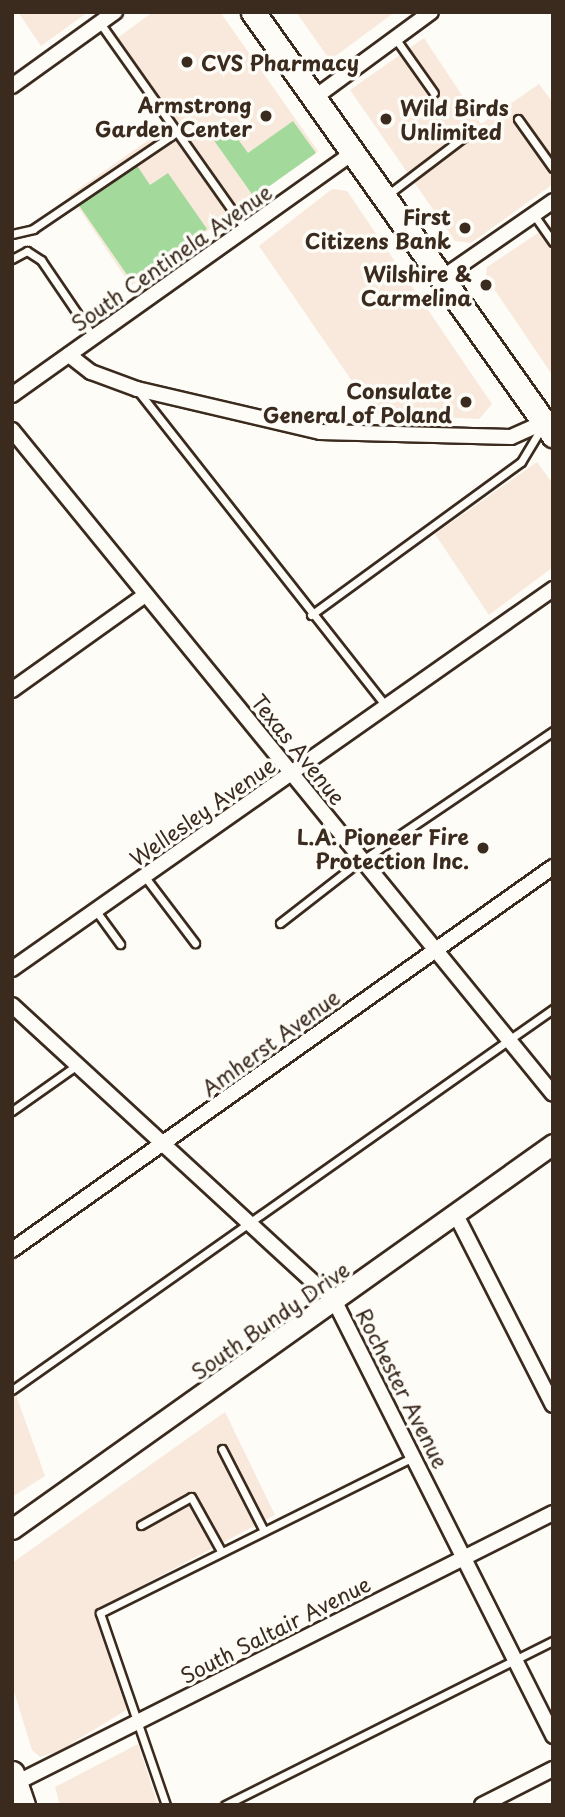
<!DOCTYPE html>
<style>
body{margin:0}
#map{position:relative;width:565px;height:1817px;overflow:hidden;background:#fdfcf7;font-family:"Playpen Sans",sans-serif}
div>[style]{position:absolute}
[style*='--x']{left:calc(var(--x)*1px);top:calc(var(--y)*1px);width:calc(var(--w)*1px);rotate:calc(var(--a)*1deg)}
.built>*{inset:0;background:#f8e9dc}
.green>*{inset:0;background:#a4d99c}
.roads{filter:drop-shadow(2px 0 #3b2a1e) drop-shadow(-2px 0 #3b2a1e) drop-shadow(0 2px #3b2a1e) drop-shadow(0 -2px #3b2a1e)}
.lane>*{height:7px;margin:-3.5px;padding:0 3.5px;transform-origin:3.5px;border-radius:3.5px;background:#fdfcf7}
.street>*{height:14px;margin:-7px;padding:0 7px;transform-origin:7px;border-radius:7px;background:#fdfcf7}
.secondary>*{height:19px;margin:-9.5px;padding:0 9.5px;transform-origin:9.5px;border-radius:9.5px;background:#fdfcf7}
.primary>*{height:23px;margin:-11.5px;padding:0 11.5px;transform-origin:11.5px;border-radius:11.5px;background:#fdfcf7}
.dots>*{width:19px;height:19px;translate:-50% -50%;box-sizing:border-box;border:4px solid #fdfcf7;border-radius:50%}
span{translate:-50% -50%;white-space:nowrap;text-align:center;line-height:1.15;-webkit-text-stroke:7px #fdfcf7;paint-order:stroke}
.poi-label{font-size:21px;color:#3b2a1e;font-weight:700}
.left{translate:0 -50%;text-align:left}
.right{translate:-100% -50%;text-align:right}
.street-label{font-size:21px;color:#3b2a1e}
.frame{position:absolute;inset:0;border:14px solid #3b2a1e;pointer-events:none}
</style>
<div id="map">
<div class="built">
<i style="clip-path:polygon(18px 12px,88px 12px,41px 46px)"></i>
<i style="clip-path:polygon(153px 12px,220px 12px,318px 151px,131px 286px,70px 195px,167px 127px,109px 44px)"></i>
<i style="clip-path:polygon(296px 12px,395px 12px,330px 60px)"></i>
<i style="clip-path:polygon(424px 38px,481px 124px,539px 84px,553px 103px,553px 184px,471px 243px,455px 241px,350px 90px)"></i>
<i style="clip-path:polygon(332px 189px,347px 191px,492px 404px,479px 419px,374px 413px,259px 246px)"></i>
<i style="clip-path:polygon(553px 223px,553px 376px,486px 277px,487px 267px)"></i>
<i style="clip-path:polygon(537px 462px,553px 484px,553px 567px,489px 615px,435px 534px)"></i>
<i style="clip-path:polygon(16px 1395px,45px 1476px,12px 1497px,12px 1398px)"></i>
<i style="clip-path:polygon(225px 1412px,275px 1515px,94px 1611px,128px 1709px,59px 1751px,40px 1757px,32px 1750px,12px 1685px,12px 1563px)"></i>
<i style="clip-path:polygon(138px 1744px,158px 1805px,60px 1805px,55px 1787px)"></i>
</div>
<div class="green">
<i style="clip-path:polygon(224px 120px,248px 153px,293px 121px,316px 153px,254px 197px,208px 132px)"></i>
<i style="clip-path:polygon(136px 164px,150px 185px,168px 173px,207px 229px,132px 282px,78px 204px)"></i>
</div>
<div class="roads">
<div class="lane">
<i style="--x:100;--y:23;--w:253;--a:54.8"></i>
<i style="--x:395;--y:38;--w:67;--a:54.7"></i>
<i style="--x:518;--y:119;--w:60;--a:54.5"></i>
<i style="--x:386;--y:196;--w:104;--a:-37.2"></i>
<i style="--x:534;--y:215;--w:33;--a:55"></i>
<i style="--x:12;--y:234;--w:22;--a:-13"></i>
<i style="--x:33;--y:229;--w:174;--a:-34"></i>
<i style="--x:12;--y:259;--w:17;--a:-28"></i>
<i style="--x:27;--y:251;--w:17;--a:33"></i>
<i style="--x:41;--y:260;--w:94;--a:55.8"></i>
<i style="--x:138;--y:391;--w:401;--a:51.8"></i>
<i style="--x:311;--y:615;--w:260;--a:-36.1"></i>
<i style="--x:521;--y:462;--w:41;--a:-59"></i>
<i style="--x:145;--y:877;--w:83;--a:52.9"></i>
<i style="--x:96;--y:911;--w:41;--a:54"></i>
<i style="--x:280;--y:923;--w:86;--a:-37.9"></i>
<i style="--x:348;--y:870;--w:248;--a:-34.1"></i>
<i style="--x:12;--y:1111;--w:80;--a:-35.3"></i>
<i style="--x:12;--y:1390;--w:662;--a:-35.16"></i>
<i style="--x:222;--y:1449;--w:90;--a:62.9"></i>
<i style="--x:141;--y:1525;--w:57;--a:-29.2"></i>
<i style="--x:191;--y:1497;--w:62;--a:60.9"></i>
<i style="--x:166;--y:1805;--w:203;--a:-109"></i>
<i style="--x:100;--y:1613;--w:350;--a:-26.5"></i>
<i style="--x:225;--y:1805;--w:367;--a:-26.6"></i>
</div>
<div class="street">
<i style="--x:12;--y:86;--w:127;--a:-35.7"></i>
<i style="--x:314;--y:98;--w:145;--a:-36.3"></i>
<i style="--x:442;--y:278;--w:135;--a:-34.7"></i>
<i style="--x:69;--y:355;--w:28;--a:38"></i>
<i style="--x:91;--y:372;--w:49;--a:20.3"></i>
<i style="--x:137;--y:389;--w:188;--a:13.2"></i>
<i style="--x:320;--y:432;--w:191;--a:1.5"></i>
<i style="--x:511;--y:437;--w:42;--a:-24.1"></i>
<i style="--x:12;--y:395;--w:418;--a:-35.4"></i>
<i style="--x:12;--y:430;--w:856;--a:50.83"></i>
<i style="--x:12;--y:690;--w:163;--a:-35.5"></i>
<i style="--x:12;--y:969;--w:661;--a:-35.08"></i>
<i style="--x:12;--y:1005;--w:439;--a:42.6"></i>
<i style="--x:335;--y:1302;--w:486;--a:63.3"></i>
<i style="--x:456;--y:1215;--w:213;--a:63"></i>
<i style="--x:12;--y:1250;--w:663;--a:-35.3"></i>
<i style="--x:16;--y:1783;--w:601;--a:-26.69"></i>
<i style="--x:482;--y:1805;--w:80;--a:-26.9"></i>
</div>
<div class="secondary">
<i style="--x:12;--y:1529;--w:664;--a:-35.44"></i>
</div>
<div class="primary">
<i style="--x:253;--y:12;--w:519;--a:54.65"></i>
<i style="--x:12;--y:1773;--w:34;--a:71"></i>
</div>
</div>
<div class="dots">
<i style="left:187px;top:62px;background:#3b2a1e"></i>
<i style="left:266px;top:116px;background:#3b2a1e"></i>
<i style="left:386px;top:119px;background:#3b2a1e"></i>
<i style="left:465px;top:228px;background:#3b2a1e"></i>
<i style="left:486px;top:285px;background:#3b2a1e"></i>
<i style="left:466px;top:402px;background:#3b2a1e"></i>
<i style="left:483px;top:848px;background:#3b2a1e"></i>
</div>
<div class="poi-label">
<span class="left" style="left:201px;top:62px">CVS Pharmacy</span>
<span class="right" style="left:252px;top:116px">Armstrong<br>Garden Center</span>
<span class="left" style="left:400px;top:119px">Wild Birds<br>Unlimited</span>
<span class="right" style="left:451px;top:228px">First<br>Citizens Bank</span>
<span class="right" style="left:472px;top:285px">Wilshire &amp;<br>Carmelina</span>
<span class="right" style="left:452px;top:402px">Consulate<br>General of Poland</span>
<span class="right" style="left:469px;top:848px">L.A. Pioneer Fire<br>Protection Inc.</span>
</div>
<div class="street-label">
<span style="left:171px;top:257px;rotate:-35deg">South Centinela Avenue</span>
<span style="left:299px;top:749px;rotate:51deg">Texas Avenue</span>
<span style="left:202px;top:811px;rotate:-35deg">Wellesley Avenue</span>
<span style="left:270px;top:1042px;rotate:-36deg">Amherst Avenue</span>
<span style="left:270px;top:1320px;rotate:-35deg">South Bundy Drive</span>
<span style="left:403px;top:1388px;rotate:63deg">Rochester Avenue</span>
<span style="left:275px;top:1629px;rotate:-27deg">South Saltair Avenue</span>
</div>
<div class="frame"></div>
</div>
